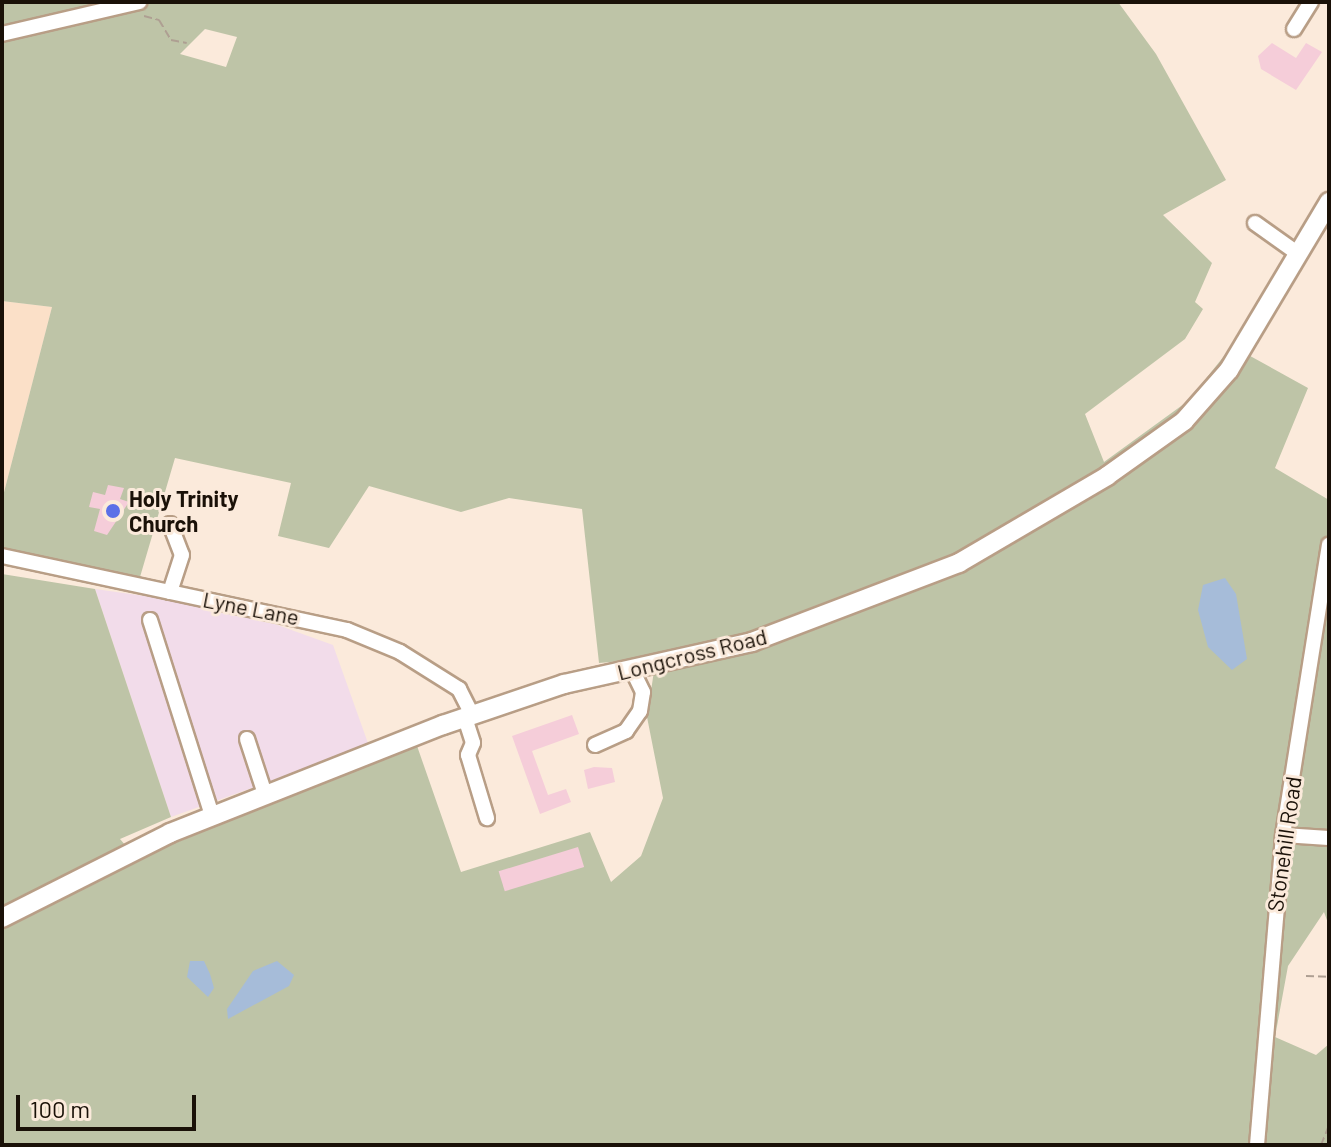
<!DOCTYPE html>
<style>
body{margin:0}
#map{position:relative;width:1331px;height:1147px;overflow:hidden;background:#fbeadb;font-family:Barlow,sans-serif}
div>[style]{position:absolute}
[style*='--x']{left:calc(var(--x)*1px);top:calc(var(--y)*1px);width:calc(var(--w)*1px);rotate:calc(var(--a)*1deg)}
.commercial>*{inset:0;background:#f2dcea}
.built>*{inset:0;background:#fbe0c8}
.green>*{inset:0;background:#bec4a7}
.water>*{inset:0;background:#a6bcd9}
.building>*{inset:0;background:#f5cdd9;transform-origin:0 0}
.path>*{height:2px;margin-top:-1px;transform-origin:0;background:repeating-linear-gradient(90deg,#ae9f92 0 8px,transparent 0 12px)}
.roads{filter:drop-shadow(2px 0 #b89e86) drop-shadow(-2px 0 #b89e86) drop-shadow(0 2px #b89e86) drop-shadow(0 -2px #b89e86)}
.minor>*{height:14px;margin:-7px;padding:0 7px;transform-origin:7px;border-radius:7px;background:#fff}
.major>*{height:18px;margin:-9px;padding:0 9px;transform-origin:9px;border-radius:9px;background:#fff}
.dots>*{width:22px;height:22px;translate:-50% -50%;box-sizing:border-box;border:4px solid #fbeadb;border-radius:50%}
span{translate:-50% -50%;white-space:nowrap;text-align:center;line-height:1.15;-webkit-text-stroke:6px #fbeadb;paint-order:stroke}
.poi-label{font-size:22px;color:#1a1108;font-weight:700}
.left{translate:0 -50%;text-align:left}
.street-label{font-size:22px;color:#1a1108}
.frame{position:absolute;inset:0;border:4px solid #1a1108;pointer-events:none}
.scale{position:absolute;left:16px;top:1095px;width:180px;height:36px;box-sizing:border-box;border:4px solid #1a1108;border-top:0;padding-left:10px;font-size:24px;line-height:28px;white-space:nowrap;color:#1a1108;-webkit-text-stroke:6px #fbeadb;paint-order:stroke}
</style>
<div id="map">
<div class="commercial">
<i style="clip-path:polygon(95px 589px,230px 608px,333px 645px,369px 746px,171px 817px)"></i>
</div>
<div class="built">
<i style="clip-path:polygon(2px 301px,52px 307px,2px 500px)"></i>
</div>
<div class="green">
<i style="clip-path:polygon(2px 2px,89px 2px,90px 17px,2px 28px)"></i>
<i style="clip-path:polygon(evenodd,151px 2px,1118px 2px,1156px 54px,1226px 180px,1163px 215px,1212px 263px,1195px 302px,1203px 309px,1185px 339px,1085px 414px,1104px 462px,1188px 401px,1232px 346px,1308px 388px,1275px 468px,1329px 500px,1329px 926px,1324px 912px,1288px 966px,1275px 1037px,1316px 1055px,1329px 1044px,1329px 1145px,2px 1145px,2px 574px,95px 589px,171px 817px,120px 839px,137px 859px,416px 743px,461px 872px,590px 832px,611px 882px,641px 856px,663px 798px,647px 717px,656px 658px,599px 663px,582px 509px,509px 498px,461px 512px,369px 486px,329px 548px,278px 536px,291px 483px,175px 458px,140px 577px,2px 548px,2px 500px,52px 307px,2px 301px,2px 37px,151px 2px,205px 29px,237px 37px,226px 67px,180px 54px,205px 29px)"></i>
</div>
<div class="water">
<i style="clip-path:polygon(1225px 578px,1236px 594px,1247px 659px,1232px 670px,1208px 647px,1198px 610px,1203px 585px)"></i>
<i style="clip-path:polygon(190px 961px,204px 961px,210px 974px,214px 988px,208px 997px,187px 977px)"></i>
<i style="clip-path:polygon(277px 961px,294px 975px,289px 986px,228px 1019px,227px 1009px,253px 971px)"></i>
</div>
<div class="building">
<i style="clip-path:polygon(1272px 43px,1296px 58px,1306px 43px,1322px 52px,1296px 90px,1261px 69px,1258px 56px)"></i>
<i style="clip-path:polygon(108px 485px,124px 488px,120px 499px,129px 502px,107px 535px,94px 531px,100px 509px,89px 507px,93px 492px,105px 495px)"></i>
<i style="clip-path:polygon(572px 715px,579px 734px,532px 751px,548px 795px,566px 789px,571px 802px,540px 814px,512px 736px)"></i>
<i style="clip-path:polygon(594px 767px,612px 768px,615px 782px,588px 789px,584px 770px)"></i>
<i style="left:578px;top:847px;width:21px;height:83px;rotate:73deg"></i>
</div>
<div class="path">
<i style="--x:144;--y:16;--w:16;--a:15"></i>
<i style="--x:159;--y:20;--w:23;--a:59"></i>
<i style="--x:171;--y:40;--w:16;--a:11"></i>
<i style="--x:1306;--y:976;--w:23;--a:2"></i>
<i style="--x:1321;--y:1145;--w:22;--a:-68"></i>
</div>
<div class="roads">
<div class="minor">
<i style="--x:1294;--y:29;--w:32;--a:-58"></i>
<i style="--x:2;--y:34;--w:141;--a:-13.1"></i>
<i style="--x:1255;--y:223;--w:52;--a:35.5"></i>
<i style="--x:170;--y:524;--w:33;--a:69"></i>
<i style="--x:182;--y:555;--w:39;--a:108"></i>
<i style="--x:2;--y:556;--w:353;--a:12.1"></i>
<i style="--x:347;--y:630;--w:57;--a:22.5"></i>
<i style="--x:400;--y:652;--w:70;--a:32.1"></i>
<i style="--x:459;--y:689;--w:29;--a:63"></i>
<i style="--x:150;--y:620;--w:205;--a:72.4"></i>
<i style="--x:465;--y:718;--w:26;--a:72"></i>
<i style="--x:473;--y:743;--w:13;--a:113"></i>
<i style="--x:468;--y:755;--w:66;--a:73.2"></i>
<i style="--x:247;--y:739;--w:58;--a:71.9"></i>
<i style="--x:595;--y:745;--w:34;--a:-24"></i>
<i style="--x:626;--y:731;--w:24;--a:-55"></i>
<i style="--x:640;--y:711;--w:19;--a:-81"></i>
<i style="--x:643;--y:692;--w:25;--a:-116"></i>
<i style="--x:1283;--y:835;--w:46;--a:3.7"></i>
<i style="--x:1257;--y:1145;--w:311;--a:-85.2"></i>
<i style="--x:1283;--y:835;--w:294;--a:-81"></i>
</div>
<div class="major">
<i style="--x:2;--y:918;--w:188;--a:-26.8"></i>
<i style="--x:170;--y:833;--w:294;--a:-21.6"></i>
<i style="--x:443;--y:725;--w:128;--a:-18.7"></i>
<i style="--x:564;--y:684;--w:193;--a:-12.6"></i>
<i style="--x:752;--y:642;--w:222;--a:-20.9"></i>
<i style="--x:959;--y:563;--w:172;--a:-30.4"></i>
<i style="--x:1107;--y:476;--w:95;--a:-35.5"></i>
<i style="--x:1184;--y:421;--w:68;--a:-48.6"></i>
<i style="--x:1229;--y:370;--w:196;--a:-59.2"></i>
</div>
</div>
<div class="dots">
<i style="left:113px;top:511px;background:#5b70e7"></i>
</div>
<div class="poi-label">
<span class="left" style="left:129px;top:511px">Holy Trinity<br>Church</span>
</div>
<div class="street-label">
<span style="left:251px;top:608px;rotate:11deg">Lyne Lane</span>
<span style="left:692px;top:654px;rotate:-14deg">Longcross Road</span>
<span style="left:1284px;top:844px;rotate:-82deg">Stonehill Road</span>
</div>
<div class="frame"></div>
<div class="scale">100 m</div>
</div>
